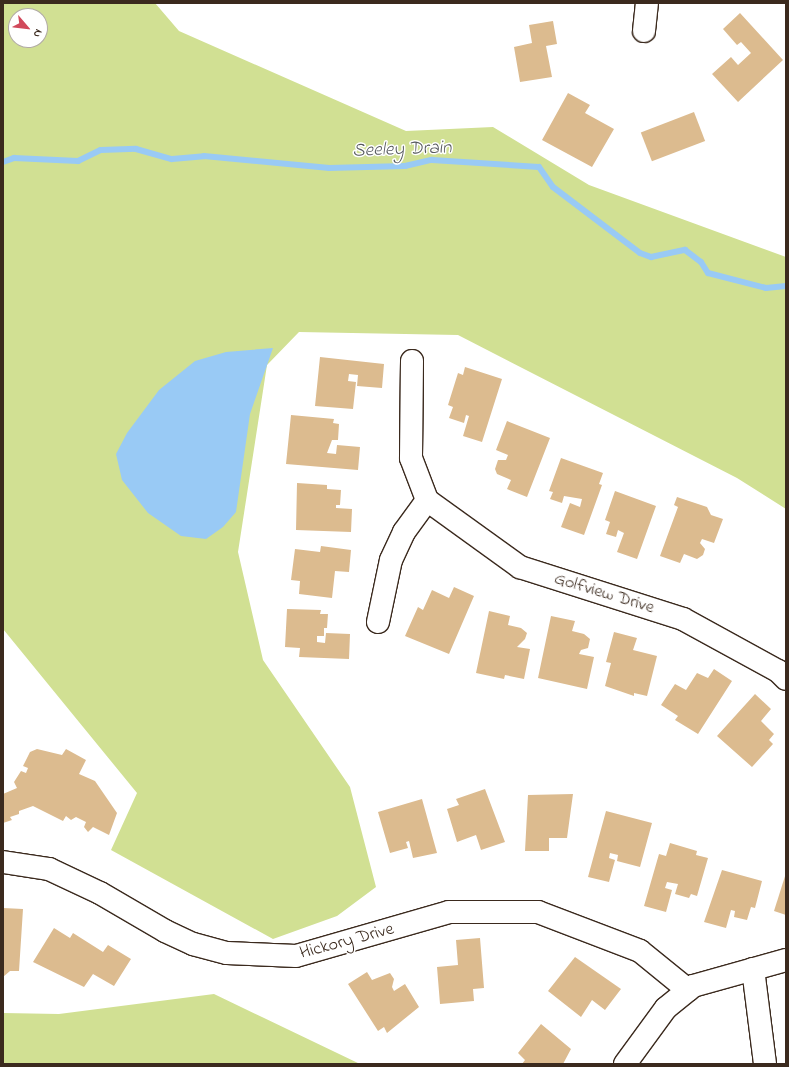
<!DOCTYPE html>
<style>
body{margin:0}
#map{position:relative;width:789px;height:1067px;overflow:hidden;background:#fff;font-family:"Indie Flower",sans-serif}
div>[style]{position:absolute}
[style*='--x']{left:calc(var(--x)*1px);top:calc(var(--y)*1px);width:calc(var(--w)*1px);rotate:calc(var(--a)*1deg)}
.green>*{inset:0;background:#d1e093}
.water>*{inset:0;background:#99caf5}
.stream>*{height:6px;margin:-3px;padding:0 3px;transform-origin:3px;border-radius:3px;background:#99caf5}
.building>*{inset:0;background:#dcbb8f;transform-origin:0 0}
.roads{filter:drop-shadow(1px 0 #3b2a1e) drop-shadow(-1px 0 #3b2a1e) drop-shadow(0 1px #3b2a1e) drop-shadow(0 -1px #3b2a1e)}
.minor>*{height:22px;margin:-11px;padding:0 11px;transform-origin:11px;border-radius:11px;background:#fff}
span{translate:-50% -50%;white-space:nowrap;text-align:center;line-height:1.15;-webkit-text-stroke:3px #fff;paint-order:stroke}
.street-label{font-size:18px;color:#3b2a1e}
.water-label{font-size:19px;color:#575a5e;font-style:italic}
.frame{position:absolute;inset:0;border:4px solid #3b2a1e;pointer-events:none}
.north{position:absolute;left:8px;top:8px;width:40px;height:40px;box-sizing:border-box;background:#fff;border:1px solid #b1aaa5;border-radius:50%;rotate:118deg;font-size:11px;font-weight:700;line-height:16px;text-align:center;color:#3b2a1e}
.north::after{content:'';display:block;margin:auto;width:14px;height:18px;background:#d1495b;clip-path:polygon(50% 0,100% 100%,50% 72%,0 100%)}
</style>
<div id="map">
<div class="green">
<i style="clip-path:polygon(evenodd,3px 3px,155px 3px,179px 31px,406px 131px,493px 127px,589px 185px,786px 257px,786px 509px,737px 478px,458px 335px,299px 332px,267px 365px,238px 552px,263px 660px,350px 787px,376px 887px,337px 916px,273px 939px,111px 850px,137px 793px,3px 629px,3px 3px,16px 16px,40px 16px,40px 40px,16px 40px,16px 16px)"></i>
<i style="clip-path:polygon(214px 994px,360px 1064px,3px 1064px,3px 1013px,59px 1014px)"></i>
</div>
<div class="water">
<i style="clip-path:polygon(273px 348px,250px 414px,236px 512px,223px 527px,206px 539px,181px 536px,148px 513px,122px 480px,116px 454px,127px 433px,159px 390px,195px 361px,226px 352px)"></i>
</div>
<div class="stream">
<i style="--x:3;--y:162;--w:12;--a:-20"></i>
<i style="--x:14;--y:158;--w:64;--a:2.7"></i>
<i style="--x:78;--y:161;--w:25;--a:-26"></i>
<i style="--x:101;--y:150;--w:35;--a:-2"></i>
<i style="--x:136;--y:149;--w:37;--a:16"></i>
<i style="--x:172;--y:159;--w:32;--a:-5"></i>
<i style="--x:204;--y:156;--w:126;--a:5.5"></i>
<i style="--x:329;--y:168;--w:76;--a:-1.5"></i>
<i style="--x:405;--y:166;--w:28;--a:-13"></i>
<i style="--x:432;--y:160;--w:107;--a:3.7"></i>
<i style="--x:539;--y:167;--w:24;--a:55"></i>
<i style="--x:553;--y:187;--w:109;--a:37.2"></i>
<i style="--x:640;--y:253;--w:12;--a:20"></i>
<i style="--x:651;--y:257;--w:35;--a:-12"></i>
<i style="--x:685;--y:250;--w:20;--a:37"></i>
<i style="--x:701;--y:262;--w:13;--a:58"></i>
<i style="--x:708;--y:273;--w:60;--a:14.5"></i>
<i style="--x:766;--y:288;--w:20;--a:-6"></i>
</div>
<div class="building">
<i style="clip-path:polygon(740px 13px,783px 60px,738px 102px,712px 74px,731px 57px,738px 65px,751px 53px,741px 42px,737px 45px,723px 29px)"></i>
<i style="clip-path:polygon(553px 21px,557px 44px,546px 46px,552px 77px,520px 82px,514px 47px,532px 43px,529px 25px)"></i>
<i style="clip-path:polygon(568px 93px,590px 105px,585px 113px,614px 129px,592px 167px,542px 140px)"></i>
<i style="left:694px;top:112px;width:31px;height:57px;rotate:69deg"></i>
<i style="clip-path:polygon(320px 357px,384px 364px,382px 388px,357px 386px,358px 375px,349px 374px,348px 381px,356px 382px,353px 409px,315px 406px)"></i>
<i style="clip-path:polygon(465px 367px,502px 379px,482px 442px,463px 436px,469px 416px,466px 415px,464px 423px,449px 418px,453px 407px,448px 405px,458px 373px,463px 375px)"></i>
<i style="clip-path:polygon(291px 415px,334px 419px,333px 423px,339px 424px,338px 440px,332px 440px,327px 453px,336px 454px,337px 445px,360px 447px,358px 470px,286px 464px)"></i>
<i style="clip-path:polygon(507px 421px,550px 438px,527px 497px,507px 489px,511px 480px,497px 474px,495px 469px,498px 460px,506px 460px,508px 455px,496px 450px)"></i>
<i style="clip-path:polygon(561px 458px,603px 473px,599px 484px,602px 485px,584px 535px,561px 527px,570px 503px,580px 507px,582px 499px,564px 496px,562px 503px,550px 499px,553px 492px,549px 491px)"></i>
<i style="clip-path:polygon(297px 483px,327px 485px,327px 489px,341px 490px,340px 505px,336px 505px,336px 508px,352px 509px,351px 532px,296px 530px)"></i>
<i style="clip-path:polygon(615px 491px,656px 506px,637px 559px,617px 552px,624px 533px,618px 530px,616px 537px,606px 534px,610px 522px,605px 520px)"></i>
<i style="clip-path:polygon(677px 497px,707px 507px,711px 515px,723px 519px,714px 543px,702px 539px,700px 543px,705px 549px,703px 555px,697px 559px,684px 554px,680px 563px,660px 556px,678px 507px,674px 505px)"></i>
<i style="clip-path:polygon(321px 546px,351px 550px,349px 572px,335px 571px,332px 598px,299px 594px,300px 581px,291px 580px,295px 549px,320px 552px)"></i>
<i style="clip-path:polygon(454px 587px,474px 596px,449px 654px,405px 636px,418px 607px,423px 610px,432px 590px,449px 598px)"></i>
<i style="clip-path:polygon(287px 609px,321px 610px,320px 614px,328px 614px,327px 628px,324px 628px,324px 636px,317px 636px,317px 642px,325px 643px,326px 633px,350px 634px,349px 659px,299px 657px,300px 648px,285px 647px)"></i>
<i style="clip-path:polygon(489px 611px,510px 616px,508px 625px,521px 628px,527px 633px,525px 639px,517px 647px,530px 649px,524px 679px,505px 675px,504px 679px,476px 673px)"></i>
<i style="clip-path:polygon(551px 616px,575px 621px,572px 631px,584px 634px,590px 639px,588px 648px,581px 650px,579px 654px,594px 657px,587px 689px,538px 678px)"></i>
<i style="clip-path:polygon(614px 632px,637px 638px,633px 650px,657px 656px,647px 696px,634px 693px,634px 696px,605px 686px,611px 663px,606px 662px)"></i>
<i style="clip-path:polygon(714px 669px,732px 681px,698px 734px,675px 720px,678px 716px,661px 705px,675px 684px,686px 690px,697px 673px,708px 678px)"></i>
<i style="clip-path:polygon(755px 694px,771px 709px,761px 721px,774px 734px,769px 740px,773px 744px,752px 767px,717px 736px)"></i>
<i style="clip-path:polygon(37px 749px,62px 755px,66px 749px,86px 760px,79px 774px,95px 781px,117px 813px,109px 835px,93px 827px,88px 832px,84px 827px,86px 822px,76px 817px,71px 820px,66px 816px,63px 821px,33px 806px,19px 811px,19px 814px,10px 817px,12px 820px,3px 823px,3px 794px,17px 788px,14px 782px,21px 771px,26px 773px,28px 768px,23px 766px,30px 752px)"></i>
<i style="clip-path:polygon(485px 789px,505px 842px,481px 850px,476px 835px,457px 842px,447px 809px,459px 805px,456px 799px)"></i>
<i style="clip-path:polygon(573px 794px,567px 838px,549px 838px,549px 851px,525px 851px,528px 795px)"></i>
<i style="clip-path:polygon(422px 799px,437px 853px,413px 858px,409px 841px,406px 842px,408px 848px,390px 853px,378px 812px)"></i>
<i style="clip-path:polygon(606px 811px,652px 823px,640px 867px,617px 861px,618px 855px,610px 853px,609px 858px,615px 860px,609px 882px,588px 877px)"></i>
<i style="clip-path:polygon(670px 843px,697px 851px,696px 855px,708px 858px,697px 896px,691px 894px,689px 898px,675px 894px,678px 884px,667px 882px,665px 888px,672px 890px,666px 912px,644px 906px,659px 854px,666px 856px)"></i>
<i style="clip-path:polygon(722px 870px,762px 881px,755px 908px,751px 907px,747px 920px,734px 917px,735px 911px,731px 910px,726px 928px,704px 922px)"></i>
<i style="clip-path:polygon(786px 873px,786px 915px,774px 911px)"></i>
<i style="clip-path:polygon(3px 908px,23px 909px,19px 971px,10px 971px,3px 977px)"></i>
<i style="clip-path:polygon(54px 928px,70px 938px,73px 933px,103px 952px,108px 945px,131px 959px,114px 986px,93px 974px,84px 987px,33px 962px)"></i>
<i style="clip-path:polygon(480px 938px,484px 988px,473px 989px,474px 1001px,440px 1004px,437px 967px,458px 965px,456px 940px)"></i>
<i style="clip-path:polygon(575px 957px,621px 989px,605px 1010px,592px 1000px,581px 1017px,548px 991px)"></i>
<i style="clip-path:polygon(367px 972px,372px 980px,390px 973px,394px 979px,392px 987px,394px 991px,405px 984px,419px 1007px,387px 1033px,384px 1027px,378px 1031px,348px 984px)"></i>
<i style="clip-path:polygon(541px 1024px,571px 1049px,563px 1064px,522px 1064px,525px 1060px,518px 1053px)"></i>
</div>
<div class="roads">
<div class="minor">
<i style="--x:644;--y:31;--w:28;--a:-84"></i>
<i style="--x:412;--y:361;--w:97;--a:90.6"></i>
<i style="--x:411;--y:458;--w:45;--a:69.1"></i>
<i style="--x:427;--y:500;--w:115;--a:35.8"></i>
<i style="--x:520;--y:567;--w:171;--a:17.7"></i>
<i style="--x:683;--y:619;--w:108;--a:28.7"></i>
<i style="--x:778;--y:671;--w:11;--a:45"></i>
<i style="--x:378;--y:622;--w:63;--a:-78.2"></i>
<i style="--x:391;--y:560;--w:31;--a:-65"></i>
<i style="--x:404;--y:532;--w:39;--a:-54"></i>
<i style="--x:3;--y:862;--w:47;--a:8.7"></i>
<i style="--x:49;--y:869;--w:56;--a:25.2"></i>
<i style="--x:100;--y:893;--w:75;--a:30.3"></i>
<i style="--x:165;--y:931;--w:31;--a:25"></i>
<i style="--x:193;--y:944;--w:35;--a:15"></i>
<i style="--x:227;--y:953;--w:69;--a:2.5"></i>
<i style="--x:296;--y:956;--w:159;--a:-16"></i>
<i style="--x:449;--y:912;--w:89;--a:0"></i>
<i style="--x:538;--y:912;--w:109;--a:20.9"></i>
<i style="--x:640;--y:951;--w:62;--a:39.1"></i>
<i style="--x:753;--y:969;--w:96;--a:82.8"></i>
<i style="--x:625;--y:1064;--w:69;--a:-53.8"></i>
<i style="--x:666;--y:1008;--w:35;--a:-39"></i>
<i style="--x:693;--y:986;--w:97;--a:-15.6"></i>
</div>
</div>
<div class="street-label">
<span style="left:604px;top:594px;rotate:17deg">Golfview Drive</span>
<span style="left:347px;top:942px;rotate:-15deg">Hickory Drive</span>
</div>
<div class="water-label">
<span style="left:402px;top:150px;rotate:-2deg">Seeley Drain</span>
</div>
<div class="frame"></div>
<div class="north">N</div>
</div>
